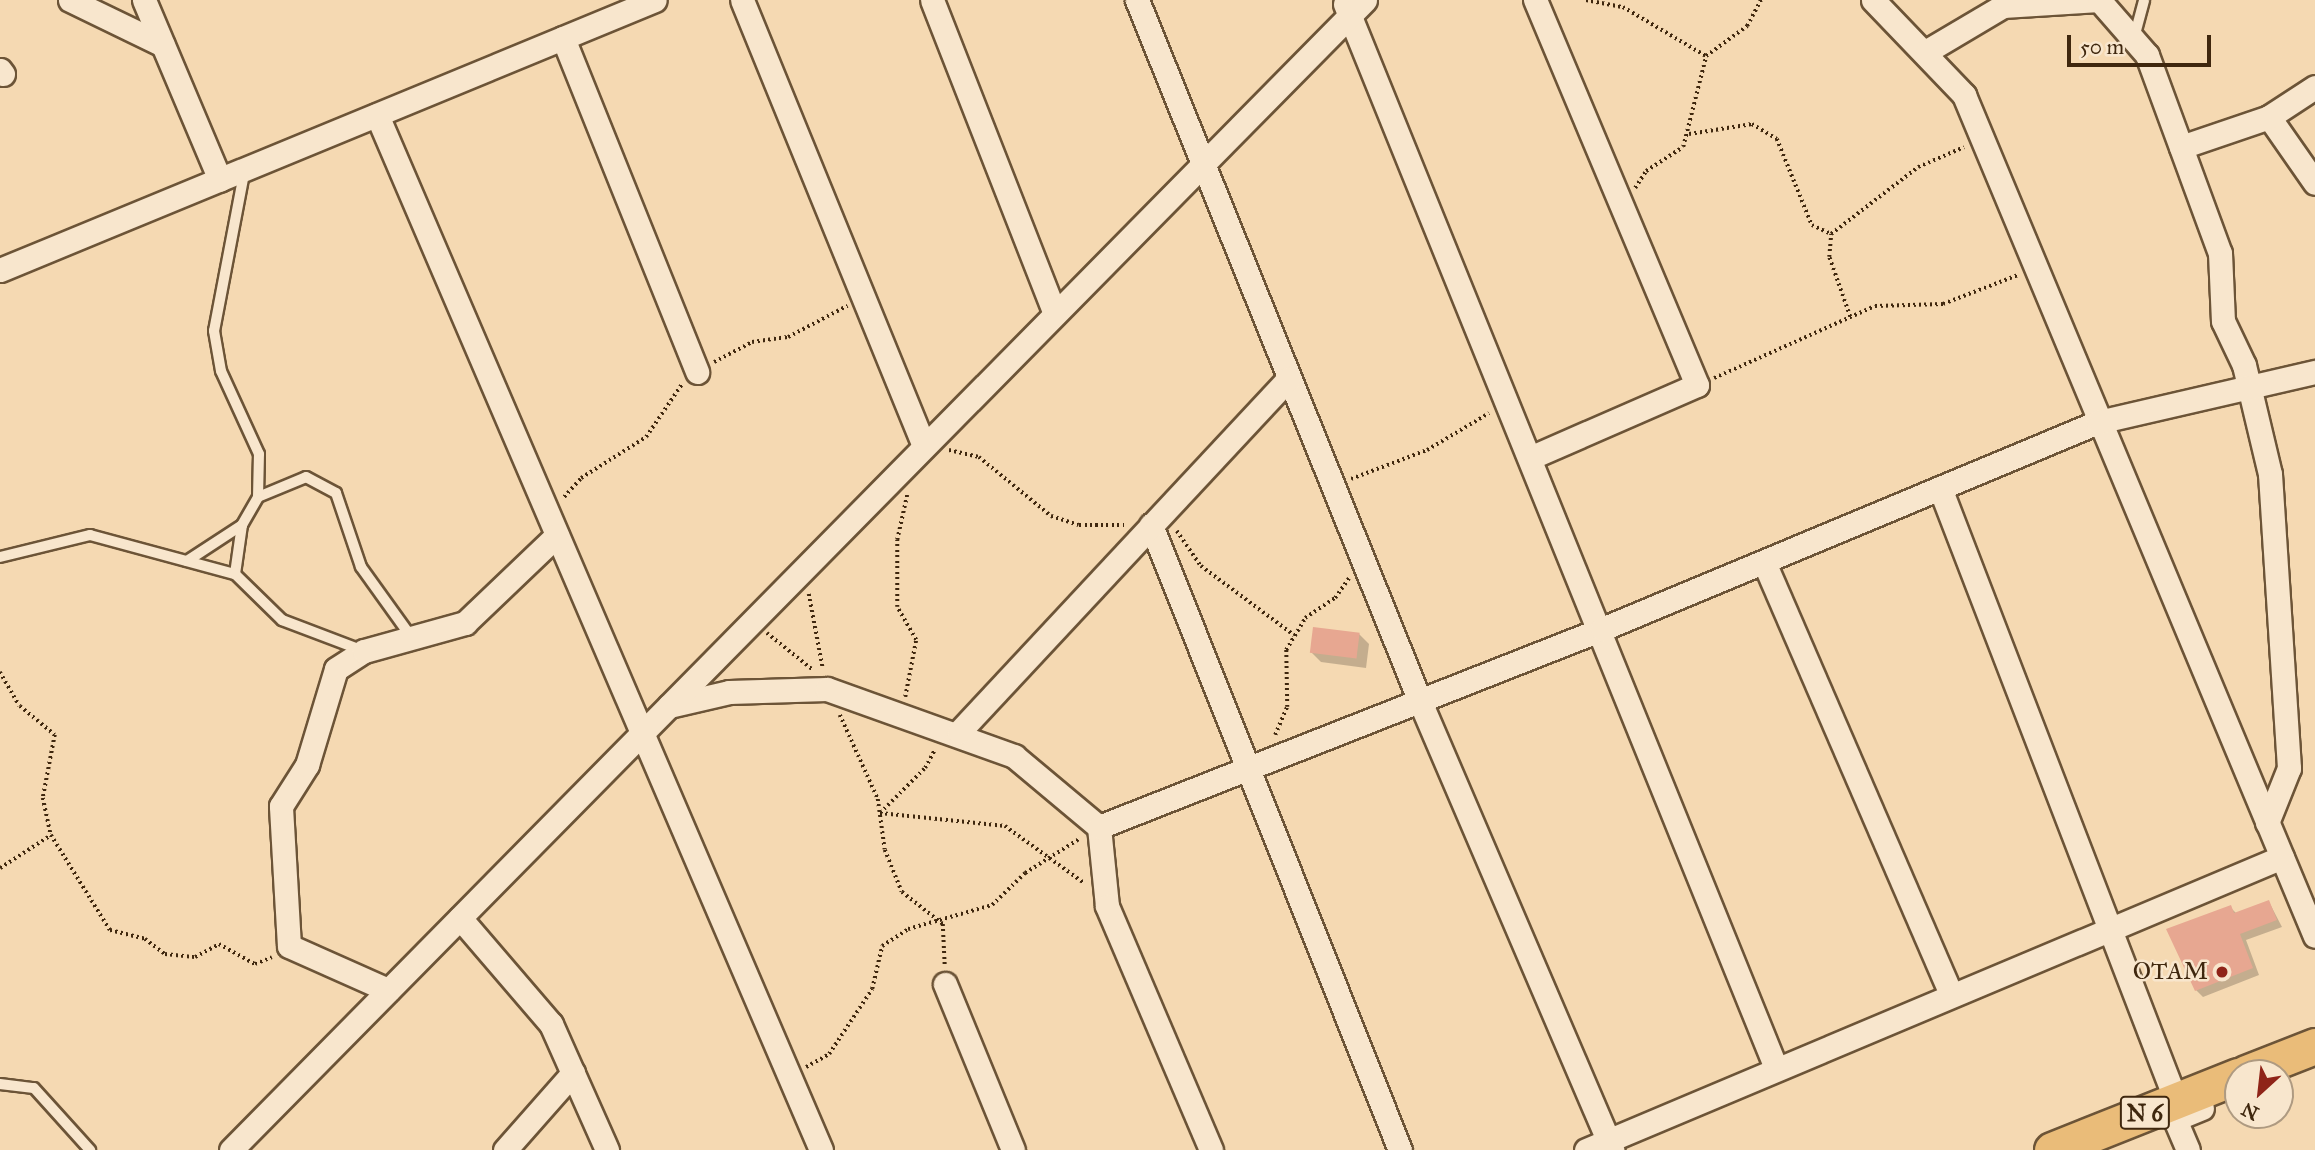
<!DOCTYPE html>
<style>
body{margin:0}
#map{position:relative;width:2315px;height:1150px;overflow:hidden;background:#f5d9b2;font-family:"IM FELL Great Primer",serif}
div>[style]{position:absolute}
[style*='--x']{left:calc(var(--x)*1px);top:calc(var(--y)*1px);width:calc(var(--w)*1px);rotate:calc(var(--a)*1deg)}
.shadow>*{inset:0;background:#0003}
.building>*{inset:0;background:#e7a791;transform-origin:0 0}
.path>*{height:3.5px;margin-top:-1.75px;transform-origin:0;background:repeating-linear-gradient(90deg,#3f270e 0 2px,transparent 0 5.5px)}
.roads{filter:drop-shadow(2px 0 #6c5437) drop-shadow(-2px 0 #6c5437) drop-shadow(0 2px #6c5437) drop-shadow(0 -2px #6c5437)}
.lane>*{height:10px;margin:-5px;padding:0 5px;transform-origin:5px;border-radius:5px;background:#f8e6cd}
.street>*{height:23px;margin:-11.5px;padding:0 11.5px;transform-origin:11.5px;border-radius:11.5px;background:#f8e6cd}
.primary>*{height:35px;margin:-17.5px;padding:0 17.5px;transform-origin:17.5px;border-radius:17.5px;background:#eabc79}
.dots>*{width:19px;height:19px;translate:-50% -50%;box-sizing:border-box;border:4px solid #f8e6cd;border-radius:50%}
span{translate:-50% -50%;white-space:nowrap;text-align:center;line-height:1.15;-webkit-text-stroke:5px #f8e6cd;paint-order:stroke}
.shield-label span{padding:2px 5px;background:#f8e6cd;border:2px solid;border-radius:5px;-webkit-text-stroke-width:0}
.shield-label{font-size:23px;color:#3f270e;font-weight:700}
.poi-label{font-size:24px;color:#3f270e}
.right{translate:-100% -50%;text-align:right}
.north{position:absolute;left:2224px;top:1059px;width:70px;height:70px;box-sizing:border-box;background:#f8e6cd;border:2px solid #ae9a81;border-radius:50%;rotate:207deg;font-size:19px;font-weight:700;line-height:28px;text-align:center;color:#3f270e}
.north::after{content:'';display:block;margin:auto;width:24px;height:32px;background:#8f2418;clip-path:polygon(50% 0,100% 100%,50% 72%,0 100%)}
.scale{position:absolute;left:2067px;top:35px;width:144px;height:32px;box-sizing:border-box;border:4px solid #3f270e;border-top:0;padding-left:9px;font-size:21px;line-height:24px;white-space:nowrap;color:#3f270e;-webkit-text-stroke:5px #f8e6cd;paint-order:stroke}
</style>
<div id="map">
<div class="shadow">
<i style="clip-path:polygon(1359px 634px,1369px 644px,1366px 668px,1321px 662px,1311px 652px)"></i>
<i style="clip-path:polygon(2269px 902px,2282px 927px,2246px 940px,2259px 975px,2203px 997px,2196px 990px,2230px 907px,2237px 914px)"></i>
</div>
<div class="building">
<i style="left:1313px;top:627px;width:47px;height:26px;rotate:7deg"></i>
<i style="clip-path:polygon(2269px 900px,2277px 920px,2240px 934px,2253px 968px,2195px 991px,2166px 929px,2231px 905px,2234px 913px)"></i>
</div>
<div class="path">
<i style="--x:1586;--y:0;--w:38;--a:11"></i>
<i style="--x:1623;--y:7;--w:96;--a:30.6"></i>
<i style="--x:1689;--y:134;--w:64;--a:-9"></i>
<i style="--x:1752;--y:124;--w:29;--a:31"></i>
<i style="--x:1777;--y:139;--w:93;--a:67.9"></i>
<i style="--x:1812;--y:225;--w:21;--a:25"></i>
<i style="--x:1635;--y:188;--w:20;--a:-57"></i>
<i style="--x:1646;--y:171;--w:44;--a:-33"></i>
<i style="--x:1683;--y:147;--w:94;--a:-75.8"></i>
<i style="--x:1706;--y:56;--w:51;--a:-36.2"></i>
<i style="--x:1747;--y:26;--w:30;--a:-62"></i>
<i style="--x:1850;--y:317;--w:64;--a:-109.3"></i>
<i style="--x:1829;--y:257;--w:23;--a:-85"></i>
<i style="--x:1831;--y:234;--w:110;--a:-37.6"></i>
<i style="--x:1918;--y:167;--w:50;--a:-23.5"></i>
<i style="--x:714;--y:362;--w:43;--a:-27.8"></i>
<i style="--x:752;--y:342;--w:36;--a:-8"></i>
<i style="--x:788;--y:337;--w:67;--a:-27.7"></i>
<i style="--x:1714;--y:378;--w:176;--a:-24.1"></i>
<i style="--x:1875;--y:306;--w:68;--a:-1.7"></i>
<i style="--x:1943;--y:304;--w:80;--a:-21.1"></i>
<i style="--x:949;--y:450;--w:31;--a:13"></i>
<i style="--x:979;--y:457;--w:93;--a:39.3"></i>
<i style="--x:1051;--y:516;--w:29;--a:18"></i>
<i style="--x:1079;--y:525;--w:45;--a:0"></i>
<i style="--x:1351;--y:479;--w:81;--a:-20.9"></i>
<i style="--x:1427;--y:450;--w:72;--a:-30.8"></i>
<i style="--x:564;--y:497;--w:25;--a:-48"></i>
<i style="--x:581;--y:478;--w:77;--a:-32.2"></i>
<i style="--x:646;--y:437;--w:64;--a:-55.8"></i>
<i style="--x:1177;--y:531;--w:42;--a:55.6"></i>
<i style="--x:1201;--y:566;--w:116;--a:36.6"></i>
<i style="--x:809;--y:594;--w:76;--a:79.4"></i>
<i style="--x:767;--y:633;--w:58;--a:38.7"></i>
<i style="--x:0;--y:672;--w:39;--a:60"></i>
<i style="--x:20;--y:706;--w:45;--a:39.6"></i>
<i style="--x:55;--y:735;--w:64;--a:100.8"></i>
<i style="--x:43;--y:798;--w:38;--a:78"></i>
<i style="--x:51;--y:835;--w:112;--a:58.2"></i>
<i style="--x:110;--y:930;--w:36;--a:14"></i>
<i style="--x:145;--y:939;--w:25;--a:37"></i>
<i style="--x:165;--y:954;--w:30;--a:6"></i>
<i style="--x:195;--y:957;--w:27;--a:-28"></i>
<i style="--x:219;--y:944;--w:41;--a:29.1"></i>
<i style="--x:255;--y:964;--w:18;--a:-22"></i>
<i style="--x:905;--y:697;--w:58;--a:-79.1"></i>
<i style="--x:916;--y:640;--w:38;--a:-120"></i>
<i style="--x:897;--y:607;--w:67;--a:-90"></i>
<i style="--x:897;--y:540;--w:46;--a:-77.5"></i>
<i style="--x:840;--y:715;--w:92;--a:65.7"></i>
<i style="--x:878;--y:799;--w:51;--a:82.2"></i>
<i style="--x:885;--y:850;--w:45;--a:68"></i>
<i style="--x:902;--y:892;--w:52;--a:38"></i>
<i style="--x:943;--y:924;--w:42;--a:87.3"></i>
<i style="--x:1275;--y:735;--w:30;--a:-67"></i>
<i style="--x:1287;--y:707;--w:57;--a:-91"></i>
<i style="--x:1286;--y:650;--w:37;--a:-59"></i>
<i style="--x:1305;--y:618;--w:36;--a:-34"></i>
<i style="--x:1335;--y:598;--w:24;--a:-55"></i>
<i style="--x:880;--y:813;--w:126;--a:5.9"></i>
<i style="--x:1005;--y:826;--w:97;--a:35.8"></i>
<i style="--x:880;--y:813;--w:64;--a:-45"></i>
<i style="--x:925;--y:768;--w:21;--a:-62"></i>
<i style="--x:0;--y:868;--w:61;--a:-32.9"></i>
<i style="--x:806;--y:1067;--w:26;--a:-29"></i>
<i style="--x:829;--y:1054;--w:78;--a:-56.5"></i>
<i style="--x:872;--y:989;--w:44;--a:-76.9"></i>
<i style="--x:882;--y:946;--w:31;--a:-33"></i>
<i style="--x:908;--y:929;--w:87;--a:-15.9"></i>
<i style="--x:992;--y:905;--w:46;--a:-44.1"></i>
<i style="--x:1025;--y:873;--w:64;--a:-32.2"></i>
</div>
<div class="roads">
<div class="lane">
<i style="--x:2134;--y:38;--w:39;--a:-75"></i>
<i style="--x:258;--y:497;--w:52;--a:-22.6"></i>
<i style="--x:306;--y:477;--w:34;--a:28"></i>
<i style="--x:336;--y:493;--w:78;--a:71.3"></i>
<i style="--x:361;--y:567;--w:87;--a:54.3"></i>
<i style="--x:0;--y:557;--w:93;--a:-13.7"></i>
<i style="--x:90;--y:535;--w:150;--a:15.1"></i>
<i style="--x:235;--y:574;--w:66;--a:44.4"></i>
<i style="--x:282;--y:620;--w:85;--a:20.8"></i>
<i style="--x:187;--y:561;--w:66;--a:-33.2"></i>
<i style="--x:242;--y:525;--w:32;--a:-60"></i>
<i style="--x:258;--y:497;--w:43;--a:-88.7"></i>
<i style="--x:259;--y:454;--w:91;--a:-114.6"></i>
<i style="--x:221;--y:371;--w:41;--a:-99.9"></i>
<i style="--x:214;--y:331;--w:165;--a:-79.2"></i>
<i style="--x:235;--y:574;--w:49;--a:-81.9"></i>
<i style="--x:0;--y:1084;--w:34;--a:7"></i>
<i style="--x:34;--y:1088;--w:84;--a:47.9"></i>
</div>
<div class="street">
<i style="--x:70;--y:0;--w:103;--a:25.8"></i>
<i style="--x:144;--y:0;--w:195;--a:67.1"></i>
<i style="--x:742;--y:0;--w:481;--a:67.8"></i>
<i style="--x:932;--y:0;--w:337;--a:68.6"></i>
<i style="--x:1137;--y:0;--w:754;--a:68.03"></i>
<i style="--x:1419;--y:699;--w:491;--a:66.8"></i>
<i style="--x:1873;--y:0;--w:132;--a:46.2"></i>
<i style="--x:1964;--y:95;--w:911;--a:67.35"></i>
<i style="--x:1345;--y:4;--w:1148;--a:67.95"></i>
<i style="--x:563;--y:38;--w:360;--a:68.1"></i>
<i style="--x:1927;--y:51;--w:88;--a:-30.6"></i>
<i style="--x:2003;--y:6;--w:96;--a:-3.6"></i>
<i style="--x:2099;--y:0;--w:73;--a:48.9"></i>
<i style="--x:2147;--y:55;--w:211;--a:69.8"></i>
<i style="--x:2220;--y:253;--w:68;--a:87.5"></i>
<i style="--x:2223;--y:321;--w:49;--a:64.5"></i>
<i style="--x:2244;--y:365;--w:112;--a:76.6"></i>
<i style="--x:2270;--y:474;--w:295;--a:86.3"></i>
<i style="--x:2289;--y:768;--w:59;--a:111.8"></i>
<i style="--x:0;--y:70;--w:5;--a:53"></i>
<i style="--x:377;--y:115;--w:1126;--a:66.78"></i>
<i style="--x:2269;--y:117;--w:80;--a:55.1"></i>
<i style="--x:2181;--y:147;--w:93;--a:-18.8"></i>
<i style="--x:2269;--y:117;--w:55;--a:-33.1"></i>
<i style="--x:0;--y:270;--w:708;--a:-22.4"></i>
<i style="--x:1532;--y:457;--w:180;--a:-23.6"></i>
<i style="--x:1697;--y:385;--w:418;--a:-112.8"></i>
<i style="--x:1940;--y:488;--w:657;--a:68.94"></i>
<i style="--x:1151;--y:525;--w:673;--a:68.28"></i>
<i style="--x:1764;--y:562;--w:469;--a:66.6"></i>
<i style="--x:669;--y:706;--w:62;--a:-13.1"></i>
<i style="--x:729;--y:692;--w:98;--a:-1.8"></i>
<i style="--x:827;--y:689;--w:199;--a:19.7"></i>
<i style="--x:1014;--y:756;--w:111;--a:39.9"></i>
<i style="--x:1099;--y:827;--w:79;--a:84.2"></i>
<i style="--x:1107;--y:906;--w:265;--a:66.9"></i>
<i style="--x:959;--y:732;--w:483;--a:-47"></i>
<i style="--x:1099;--y:827;--w:541;--a:-21.49"></i>
<i style="--x:1602;--y:629;--w:537;--a:-22.65"></i>
<i style="--x:2098;--y:422;--w:223;--a:-13"></i>
<i style="--x:460;--y:918;--w:140;--a:49.4"></i>
<i style="--x:551;--y:1024;--w:138;--a:66"></i>
<i style="--x:945;--y:984;--w:179;--a:67.7"></i>
<i style="--x:388;--y:990;--w:108;--a:-156"></i>
<i style="--x:289;--y:946;--w:140;--a:-93.3"></i>
<i style="--x:281;--y:806;--w:49;--a:-57.6"></i>
<i style="--x:307;--y:765;--w:100;--a:-73.2"></i>
<i style="--x:336;--y:669;--w:33;--a:-33"></i>
<i style="--x:364;--y:651;--w:105;--a:-15.5"></i>
<i style="--x:465;--y:623;--w:127;--a:-43.7"></i>
<i style="--x:231;--y:1150;--w:1615;--a:-45.4"></i>
<i style="--x:505;--y:1150;--w:103;--a:-48.6"></i>
<i style="--x:1586;--y:1150;--w:755;--a:-22.83"></i>
<i style="--x:2188;--y:1150;--w:34;--a:-113"></i>
<i style="--x:2175;--y:1119;--w:29;--a:-22"></i>
</div>
<div class="primary">
<i style="--x:2246;--y:1073;--w:74;--a:-21.4"></i>
<i style="--x:2052;--y:1150;--w:200;--a:-21.7"></i>
</div>
</div>
<div class="dots">
<i style="left:2222px;top:972px;background:#8f2418"></i>
</div>
<div class="shield-label">
<span style="left:2145px;top:1113px">N 6</span>
</div>
<div class="poi-label">
<span class="right" style="left:2208px;top:972px">OTAM</span>
</div>
<div class="north">N</div>
<div class="scale">50 m</div>
</div>
